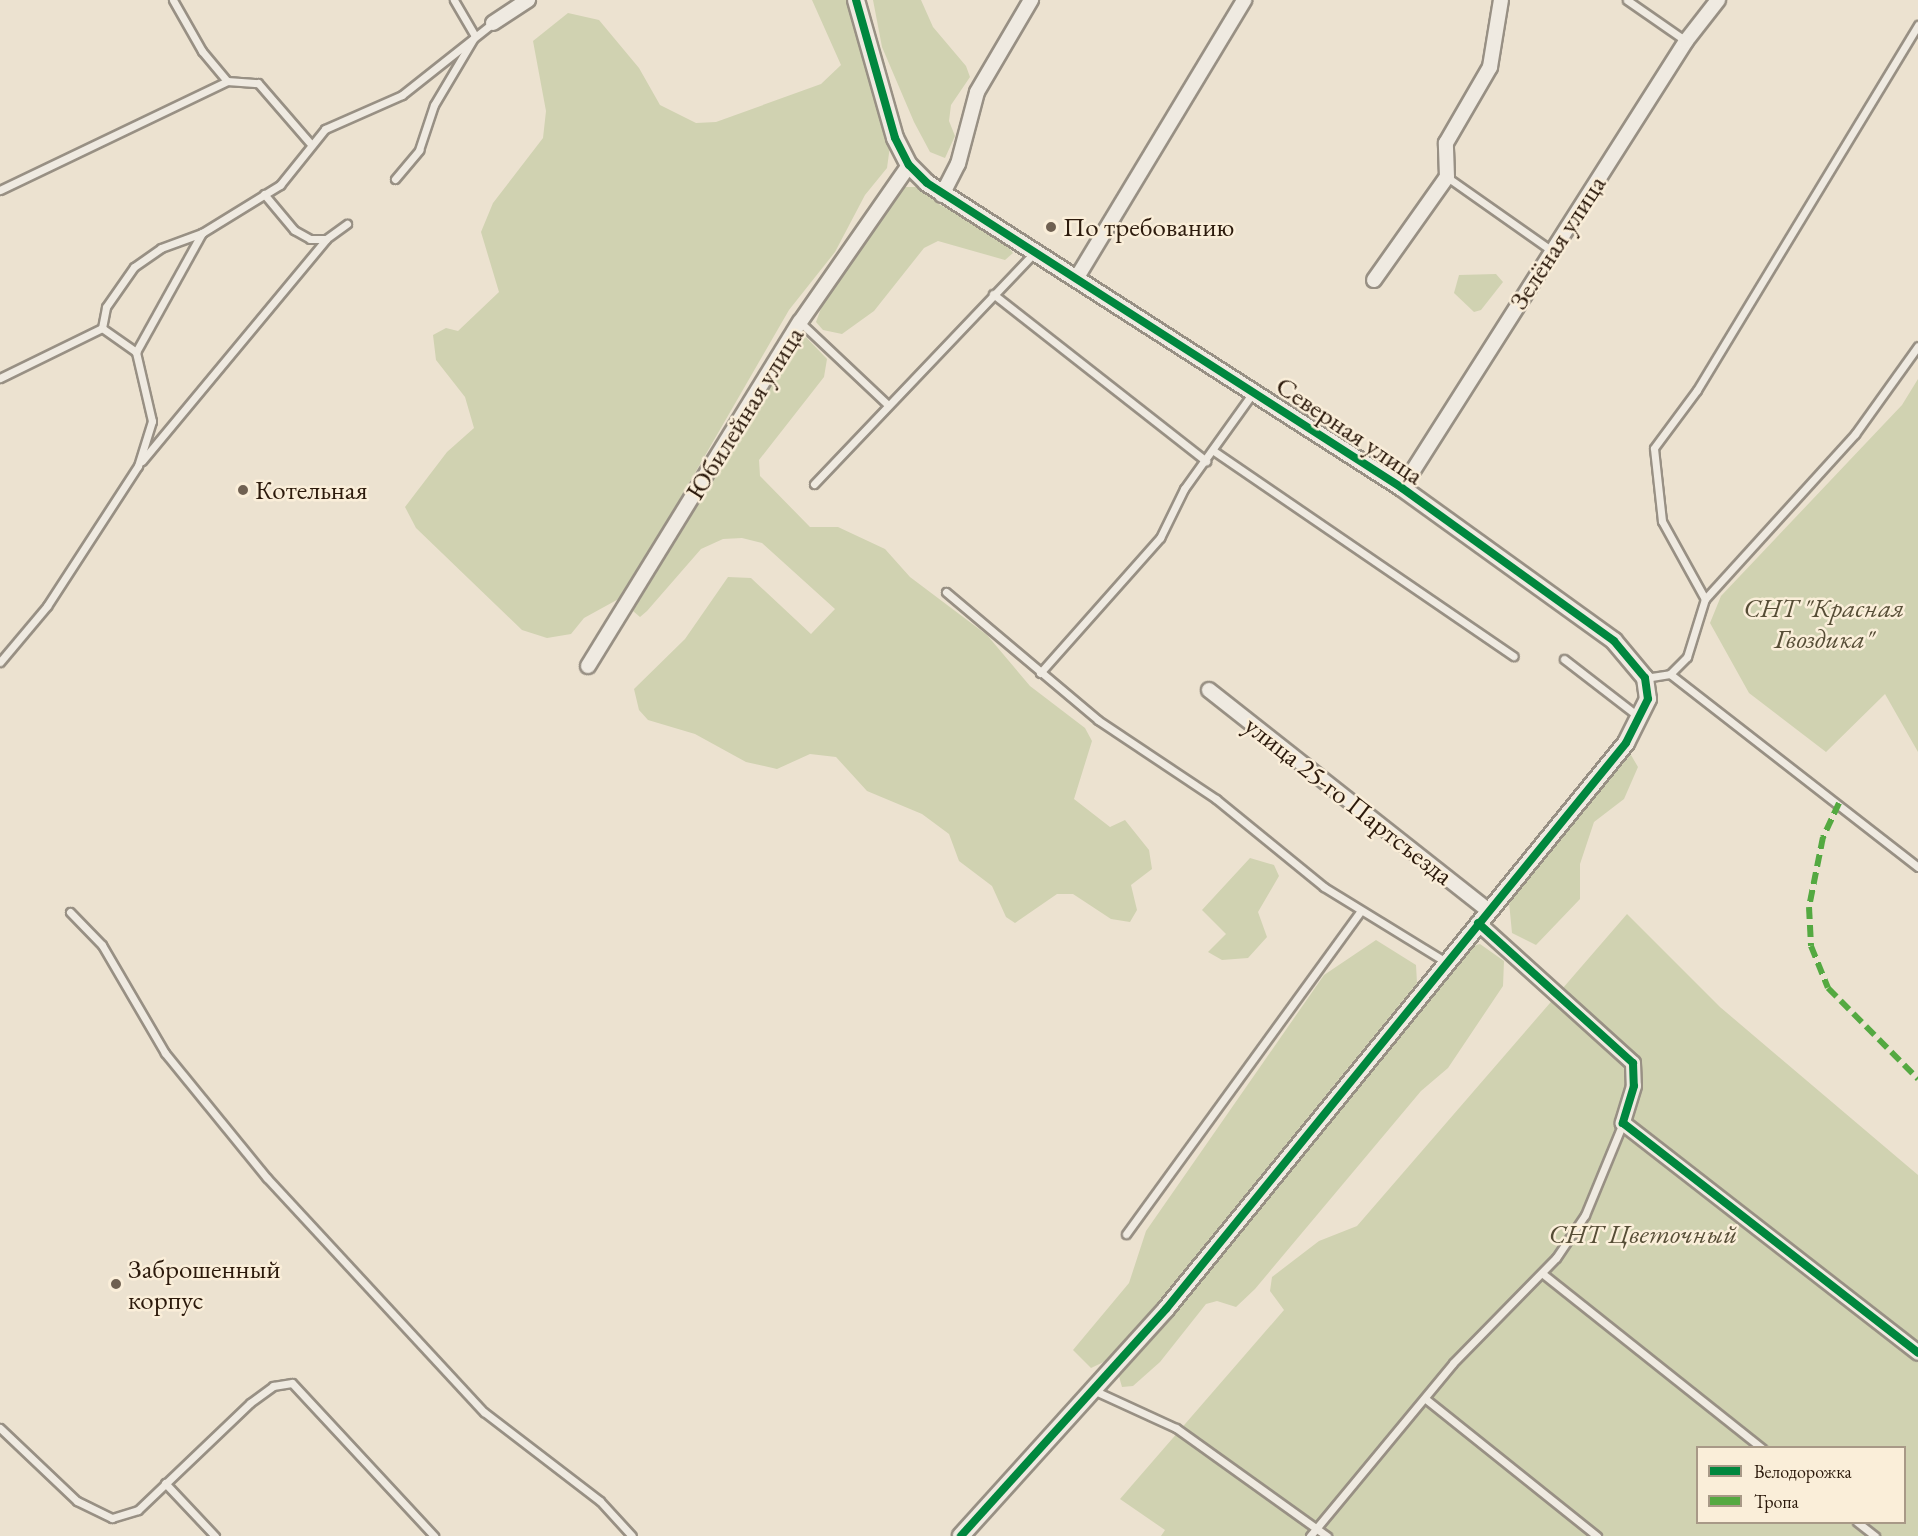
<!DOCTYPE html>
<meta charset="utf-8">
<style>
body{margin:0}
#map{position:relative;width:1918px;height:1536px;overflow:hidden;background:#ece2d0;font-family:"EB Garamond",serif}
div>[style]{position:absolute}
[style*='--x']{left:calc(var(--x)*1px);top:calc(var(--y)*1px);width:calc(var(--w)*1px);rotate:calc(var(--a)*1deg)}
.green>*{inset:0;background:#d0d2b1}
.roads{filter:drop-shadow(2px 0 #989084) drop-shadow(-2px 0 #989084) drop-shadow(0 2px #989084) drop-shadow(0 -2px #989084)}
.service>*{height:7px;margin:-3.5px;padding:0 3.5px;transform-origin:3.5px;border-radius:3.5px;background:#efeae1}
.minor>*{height:14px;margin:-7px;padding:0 7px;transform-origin:7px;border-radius:7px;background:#efeae1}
.tertiary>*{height:16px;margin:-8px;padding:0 8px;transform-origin:8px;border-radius:8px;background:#efeae1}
.quiet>*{height:6px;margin-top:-3px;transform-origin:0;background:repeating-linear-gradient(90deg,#54a941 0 12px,transparent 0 18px)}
.cycleway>*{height:8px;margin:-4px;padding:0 4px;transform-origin:4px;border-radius:4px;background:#00873e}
.dots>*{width:16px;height:16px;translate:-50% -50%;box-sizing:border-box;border:3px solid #faeed9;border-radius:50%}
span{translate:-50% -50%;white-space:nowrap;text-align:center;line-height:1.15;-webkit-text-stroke:5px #faeed9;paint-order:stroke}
.poi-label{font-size:27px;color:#2c1a0c}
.left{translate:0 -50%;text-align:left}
.street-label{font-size:27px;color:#2c1a0c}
.park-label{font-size:27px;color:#564d36;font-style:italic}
.legend{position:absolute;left:1696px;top:1446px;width:210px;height:78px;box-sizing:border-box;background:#faeed9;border:2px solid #a89987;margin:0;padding:8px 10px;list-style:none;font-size:18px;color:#2c1a0c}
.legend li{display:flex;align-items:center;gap:12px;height:30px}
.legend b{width:30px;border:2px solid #a89987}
</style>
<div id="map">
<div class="green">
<i style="clip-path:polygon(812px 0,847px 0,890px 146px,887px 168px,865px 195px,835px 252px,789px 310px,624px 596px,584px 618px,571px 634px,547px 638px,522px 630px,416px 528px,405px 507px,447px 452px,474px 428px,465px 397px,436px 360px,433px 335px,446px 328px,458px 331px,499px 292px,481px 232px,493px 203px,543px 138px,546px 111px,533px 41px,568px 13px,599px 20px,639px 68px,660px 105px,696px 123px,716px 122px,821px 84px,841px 65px)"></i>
<i style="clip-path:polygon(873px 0,921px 0,933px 27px,966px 66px,970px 77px,951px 105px,949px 121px,955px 136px,945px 158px,930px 152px,914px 122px,882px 47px)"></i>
<i style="clip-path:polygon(898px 187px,921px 187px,937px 203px,1003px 240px,1013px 253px,1005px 260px,938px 241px,924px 248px,874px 311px,842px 334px,823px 330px,816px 322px,826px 295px,858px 255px)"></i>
<i style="clip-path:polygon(1496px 274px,1503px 282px,1481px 310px,1474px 312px,1454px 293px,1459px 275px)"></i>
<i style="clip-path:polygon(804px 335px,827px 359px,824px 377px,759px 460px,760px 476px,810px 527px,838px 527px,885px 549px,910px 577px,987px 635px,1030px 686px,1085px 728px,1092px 741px,1074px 799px,1110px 827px,1125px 820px,1149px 850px,1152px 869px,1131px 885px,1137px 910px,1130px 922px,1111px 919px,1073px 894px,1057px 894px,1015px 923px,1006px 917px,992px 886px,959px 861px,949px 834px,922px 814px,867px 791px,836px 757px,810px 754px,777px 769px,746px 762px,695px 734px,648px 720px,639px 710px,634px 689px,685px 639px,728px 577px,751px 578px,811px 634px,835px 609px,762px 543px,742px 538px,723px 539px,701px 549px,647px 611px,640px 617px,633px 611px,778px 368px)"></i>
<i style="clip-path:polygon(1918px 379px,1918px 752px,1885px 694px,1826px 752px,1749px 693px,1710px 623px,1721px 596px,1902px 405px)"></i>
<i style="clip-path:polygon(1631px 755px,1638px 767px,1624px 799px,1594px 822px,1580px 864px,1580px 899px,1536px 945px,1512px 933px,1509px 902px,1619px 763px)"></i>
<i style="clip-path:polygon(1250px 858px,1274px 865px,1279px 876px,1258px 912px,1267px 937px,1248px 958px,1222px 960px,1208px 952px,1226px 934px,1202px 910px)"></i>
<i style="clip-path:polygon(evenodd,1627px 914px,1720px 1007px,1918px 1175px,1918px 1536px,1161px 1536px,1165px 1530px,1120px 1499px,1284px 1310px,1270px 1291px,1272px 1277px,1319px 1241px,1357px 1226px,1627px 914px,1698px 1448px,1904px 1448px,1904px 1522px,1698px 1522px,1698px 1448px)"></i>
<i style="clip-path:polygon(1376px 940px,1416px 965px,1417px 983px,1154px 1307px,1108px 1360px,1091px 1368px,1073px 1350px,1129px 1283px,1146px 1231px,1324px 975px)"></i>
<i style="clip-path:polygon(1480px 944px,1504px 961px,1503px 986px,1448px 1068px,1421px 1091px,1255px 1289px,1236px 1307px,1217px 1301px,1206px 1304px,1160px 1362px,1133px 1386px,1122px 1387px,1118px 1373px,1465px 948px)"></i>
</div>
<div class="roads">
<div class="service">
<i style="--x:173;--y:0;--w:59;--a:60.4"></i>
<i style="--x:202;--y:51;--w:39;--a:50"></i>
<i style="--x:1627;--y:0;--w:72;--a:34.8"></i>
<i style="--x:1447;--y:177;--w:127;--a:35.1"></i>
<i style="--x:395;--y:179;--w:38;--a:-50"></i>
<i style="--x:419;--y:150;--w:47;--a:-71.6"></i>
<i style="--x:434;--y:105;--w:80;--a:-59.3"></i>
<i style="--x:475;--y:36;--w:42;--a:-120.3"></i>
<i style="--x:0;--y:190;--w:252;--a:-25.6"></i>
<i style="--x:227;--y:81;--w:31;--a:4"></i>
<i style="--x:258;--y:83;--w:79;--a:49.1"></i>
<i style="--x:264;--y:194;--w:47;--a:50.2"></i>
<i style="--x:294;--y:230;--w:18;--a:29"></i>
<i style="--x:310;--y:239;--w:16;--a:0"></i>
<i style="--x:326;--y:239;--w:26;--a:-36"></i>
<i style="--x:993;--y:294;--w:271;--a:38.1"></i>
<i style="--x:800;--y:322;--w:121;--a:43.3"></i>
<i style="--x:102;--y:328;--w:42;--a:35.2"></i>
<i style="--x:0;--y:378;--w:114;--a:-26.1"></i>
<i style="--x:102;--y:328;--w:21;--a:-79"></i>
<i style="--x:106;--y:307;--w:49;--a:-55"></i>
<i style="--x:134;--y:267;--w:33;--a:-35"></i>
<i style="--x:161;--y:248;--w:44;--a:-20.1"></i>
<i style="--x:1214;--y:451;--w:363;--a:34.4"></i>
<i style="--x:142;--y:461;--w:288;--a:-50.3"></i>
<i style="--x:814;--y:484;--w:319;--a:-46.4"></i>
<i style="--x:946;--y:592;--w:199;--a:40.1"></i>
<i style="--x:1098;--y:720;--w:142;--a:33.8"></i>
<i style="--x:1216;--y:799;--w:139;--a:39.2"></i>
<i style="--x:1324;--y:887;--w:143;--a:31.6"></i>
<i style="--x:1705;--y:599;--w:223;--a:-47.7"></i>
<i style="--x:1855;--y:434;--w:108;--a:-54.4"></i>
<i style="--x:1564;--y:659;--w:95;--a:37.7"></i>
<i style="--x:0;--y:662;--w:73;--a:-50"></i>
<i style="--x:47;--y:606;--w:167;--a:-57"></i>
<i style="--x:138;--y:466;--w:47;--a:-72.7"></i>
<i style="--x:152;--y:421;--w:71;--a:-103.1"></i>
<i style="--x:136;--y:352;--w:136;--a:-61"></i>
<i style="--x:202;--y:233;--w:92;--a:-31.6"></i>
<i style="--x:280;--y:185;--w:72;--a:-51.2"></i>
<i style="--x:325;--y:129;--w:84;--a:-23.8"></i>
<i style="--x:402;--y:95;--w:116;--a:-38.4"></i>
<i style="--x:1040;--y:673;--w:181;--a:-48.4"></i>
<i style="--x:1160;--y:538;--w:55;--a:-63.9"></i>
<i style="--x:1184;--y:489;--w:117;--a:-54.4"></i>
<i style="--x:1670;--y:674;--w:314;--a:37.9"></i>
<i style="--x:1645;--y:678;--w:25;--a:-9"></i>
<i style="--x:1670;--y:674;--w:24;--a:-45"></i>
<i style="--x:1687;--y:657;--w:61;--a:-72.8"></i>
<i style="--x:1705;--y:599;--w:89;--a:-118.9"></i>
<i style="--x:1662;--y:521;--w:73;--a:-96.3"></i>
<i style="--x:1654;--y:448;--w:72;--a:-53.4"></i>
<i style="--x:1697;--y:390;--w:427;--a:-58.8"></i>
<i style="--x:70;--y:912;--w:46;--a:45.9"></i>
<i style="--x:102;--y:945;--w:125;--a:59.7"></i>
<i style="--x:165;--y:1053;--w:161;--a:50.8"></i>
<i style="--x:267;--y:1178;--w:319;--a:47.2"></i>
<i style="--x:484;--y:1412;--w:146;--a:37.5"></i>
<i style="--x:600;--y:1501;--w:47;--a:47.6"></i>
<i style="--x:1126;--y:1234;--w:398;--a:-54"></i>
<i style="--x:1543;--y:1274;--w:280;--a:38.5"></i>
<i style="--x:1093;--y:1390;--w:91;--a:24.6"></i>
<i style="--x:1176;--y:1428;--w:186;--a:35.6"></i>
<i style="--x:1427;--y:1400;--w:218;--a:38.7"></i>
<i style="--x:0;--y:1428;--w:106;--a:43.5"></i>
<i style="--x:77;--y:1501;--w:39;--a:26"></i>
<i style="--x:112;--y:1518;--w:27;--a:-17"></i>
<i style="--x:138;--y:1510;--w:155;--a:-43.7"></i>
<i style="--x:250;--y:1403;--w:29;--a:-36"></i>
<i style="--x:273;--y:1386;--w:19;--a:-9"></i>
<i style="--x:292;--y:1383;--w:209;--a:47.1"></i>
<i style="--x:165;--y:1483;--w:73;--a:46.7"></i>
<i style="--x:1857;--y:1522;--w:23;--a:38"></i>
<i style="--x:1310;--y:1536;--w:224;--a:-50.4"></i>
<i style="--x:1453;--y:1363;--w:147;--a:-45.6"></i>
<i style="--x:1556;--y:1258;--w:52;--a:-56"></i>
<i style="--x:1585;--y:1215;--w:100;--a:-67.6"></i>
</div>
<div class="minor">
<i style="--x:493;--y:23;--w:42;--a:-33.3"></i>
<i style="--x:942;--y:195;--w:35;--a:-63"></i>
<i style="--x:958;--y:164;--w:74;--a:-75.2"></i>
<i style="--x:977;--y:92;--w:107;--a:-59.6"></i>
<i style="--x:1076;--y:279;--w:326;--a:-58.9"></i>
<i style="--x:1374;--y:280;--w:126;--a:-54.7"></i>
<i style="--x:1447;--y:177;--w:34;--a:-92"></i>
<i style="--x:1446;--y:143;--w:88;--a:-59.9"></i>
<i style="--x:1490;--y:67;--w:68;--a:-80.7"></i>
<i style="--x:1402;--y:488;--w:530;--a:-57.57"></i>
<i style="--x:1686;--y:41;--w:52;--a:-52"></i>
<i style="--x:588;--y:666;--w:404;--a:-58.4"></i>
<i style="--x:800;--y:322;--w:191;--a:-55.2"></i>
<i style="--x:1209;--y:690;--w:355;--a:38.3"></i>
<i style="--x:1478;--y:923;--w:209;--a:42.1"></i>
<i style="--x:1633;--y:1063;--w:23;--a:88"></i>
<i style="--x:1634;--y:1086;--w:39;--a:107"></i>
<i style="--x:1623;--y:1123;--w:374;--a:37.9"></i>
</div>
<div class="tertiary">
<i style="--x:856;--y:0;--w:143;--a:74.2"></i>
<i style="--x:895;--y:138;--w:30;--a:63"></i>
<i style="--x:909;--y:165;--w:25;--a:45"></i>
<i style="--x:927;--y:183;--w:564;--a:32.7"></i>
<i style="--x:1402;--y:488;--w:261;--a:35.8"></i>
<i style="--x:1614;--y:641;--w:48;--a:50"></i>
<i style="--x:1645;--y:678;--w:21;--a:82"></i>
<i style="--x:1648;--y:699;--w:49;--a:116.6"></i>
<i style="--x:1626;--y:743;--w:729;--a:129.1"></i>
<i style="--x:1166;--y:1309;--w:306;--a:132.1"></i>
</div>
</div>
<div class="quiet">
<i style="--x:1839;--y:803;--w:38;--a:115"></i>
<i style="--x:1823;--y:837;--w:71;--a:101.3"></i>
<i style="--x:1809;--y:907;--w:39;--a:87"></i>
<i style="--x:1811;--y:946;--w:45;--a:68"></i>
<i style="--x:1828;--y:988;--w:128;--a:45.3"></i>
</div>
<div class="cycleway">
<i style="--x:856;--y:0;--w:143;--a:74.2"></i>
<i style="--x:895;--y:138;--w:30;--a:63"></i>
<i style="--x:909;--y:165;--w:25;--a:45"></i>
<i style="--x:927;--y:183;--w:564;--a:32.7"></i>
<i style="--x:1402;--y:488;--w:261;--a:35.8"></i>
<i style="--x:1614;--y:641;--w:48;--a:50"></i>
<i style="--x:1645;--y:678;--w:21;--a:82"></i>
<i style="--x:1648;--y:699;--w:49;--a:116.6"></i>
<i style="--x:1626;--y:743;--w:729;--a:129.1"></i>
<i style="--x:1166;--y:1309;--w:306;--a:132.1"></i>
<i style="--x:1478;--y:923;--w:209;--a:42.1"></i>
<i style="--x:1633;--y:1063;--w:23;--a:88"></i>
<i style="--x:1634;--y:1086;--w:39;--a:107"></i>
<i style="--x:1623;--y:1123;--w:374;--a:37.9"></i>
</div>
<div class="dots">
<i style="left:1051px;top:227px;background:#6f6051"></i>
<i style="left:243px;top:490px;background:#6f6051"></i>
<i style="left:116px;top:1284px;background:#6f6051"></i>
</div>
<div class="poi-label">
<span class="left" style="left:1063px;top:227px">По требованию</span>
<span class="left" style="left:255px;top:490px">Котельная</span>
<span class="left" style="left:128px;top:1284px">Заброшенный<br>корпус</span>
</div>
<div class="street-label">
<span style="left:1557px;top:242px;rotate:-57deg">Зелёная улица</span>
<span style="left:744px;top:413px;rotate:-58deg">Юбилейная улица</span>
<span style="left:1350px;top:430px;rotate:34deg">Северная улица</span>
<span style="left:1349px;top:800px;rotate:38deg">улица 25-го Партсъезда</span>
</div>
<div class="park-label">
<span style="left:1824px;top:623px">СНТ "Красная<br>Гвоздика"</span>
<span style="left:1643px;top:1234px">СНТ Цветочный</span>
</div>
<ul class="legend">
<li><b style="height:8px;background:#00873e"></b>Велодорожка</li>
<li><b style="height:8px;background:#54a941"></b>Тропа</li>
</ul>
</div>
